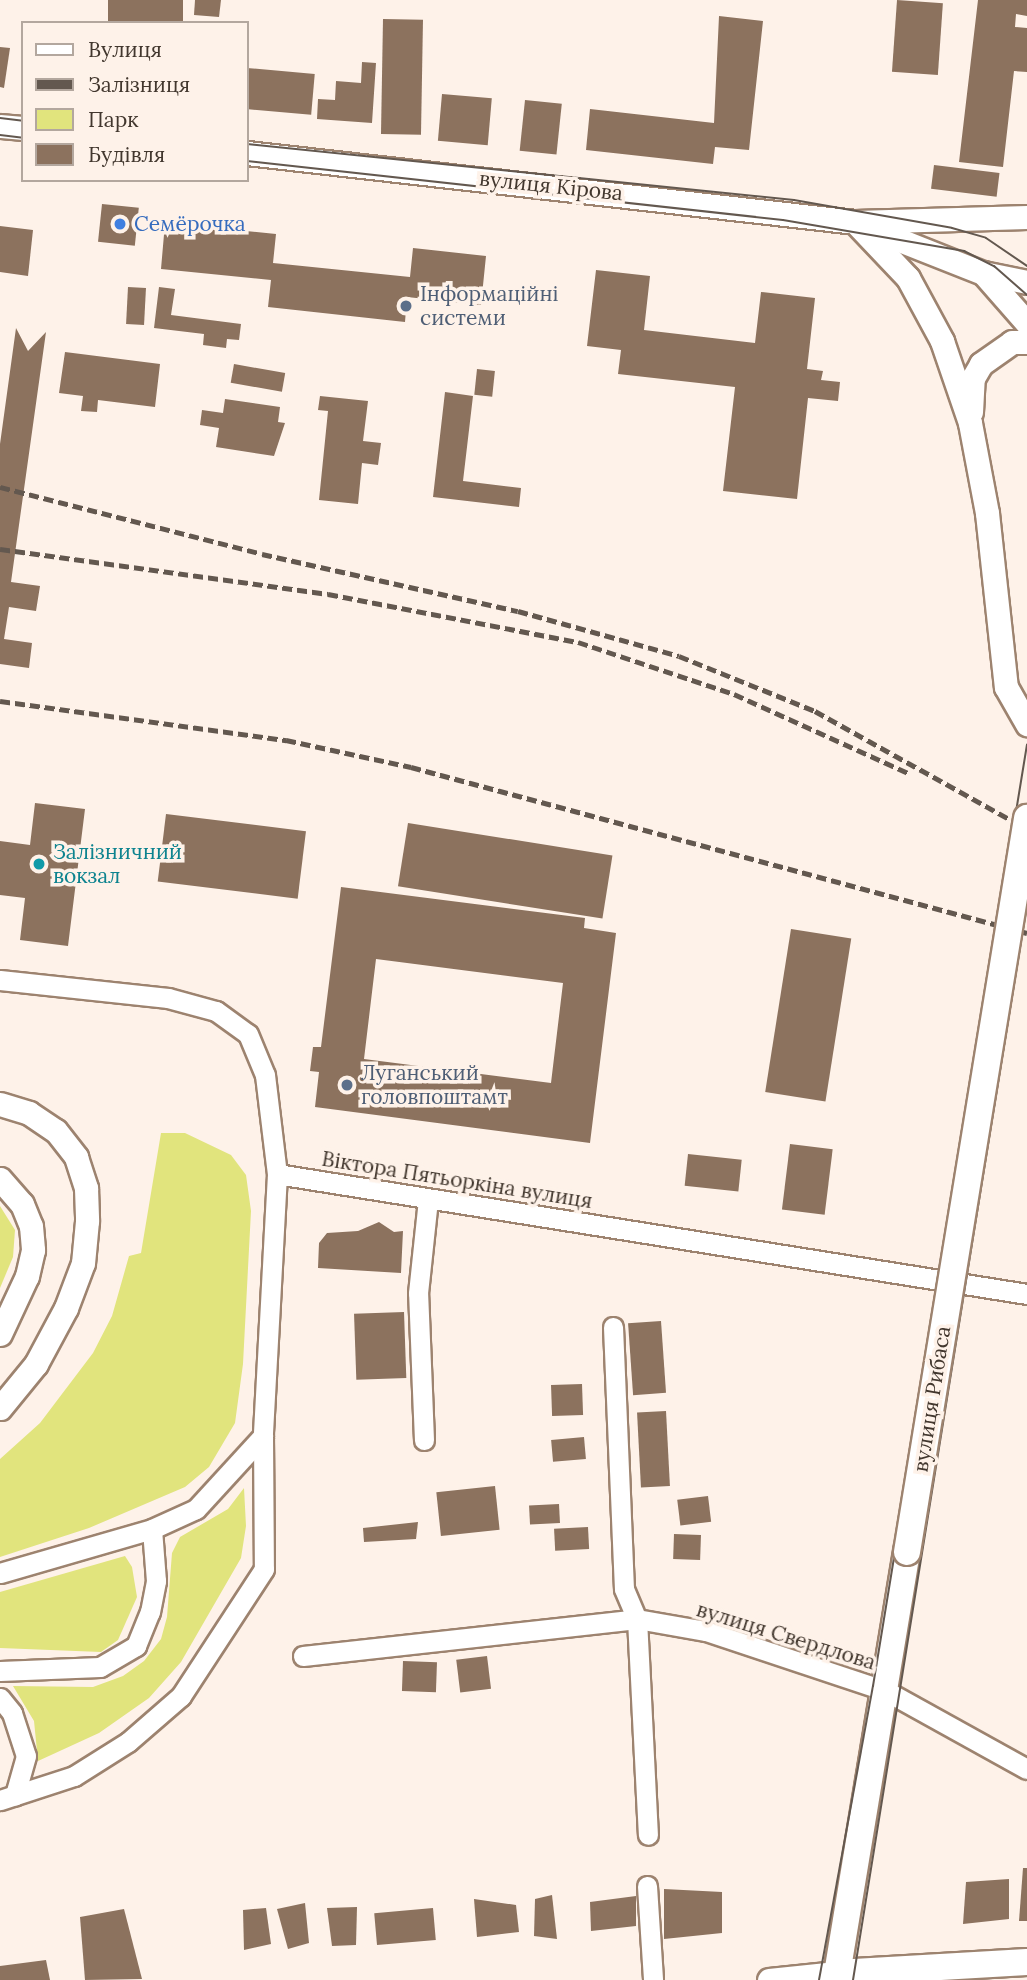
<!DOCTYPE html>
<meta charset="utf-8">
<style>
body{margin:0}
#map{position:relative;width:1027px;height:1980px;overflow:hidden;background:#fef2e9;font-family:Lora,serif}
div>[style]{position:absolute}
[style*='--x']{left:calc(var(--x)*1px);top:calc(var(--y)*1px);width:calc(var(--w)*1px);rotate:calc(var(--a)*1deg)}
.green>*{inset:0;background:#e1e47d}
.building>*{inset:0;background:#8c725e;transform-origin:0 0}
.roads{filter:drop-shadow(2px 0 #9d836f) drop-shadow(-2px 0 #9d836f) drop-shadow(0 2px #9d836f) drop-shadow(0 -2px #9d836f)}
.minor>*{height:19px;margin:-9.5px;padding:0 9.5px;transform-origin:9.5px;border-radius:9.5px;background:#fff}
.tertiary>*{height:23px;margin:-11.5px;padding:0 11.5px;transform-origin:11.5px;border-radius:11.5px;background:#fff}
.secondary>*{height:26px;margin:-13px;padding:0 13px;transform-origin:13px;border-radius:13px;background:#fff}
.tram>*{height:2px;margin:-1px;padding:0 1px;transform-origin:1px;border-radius:1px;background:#63584f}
.rail>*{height:5px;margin-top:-2.5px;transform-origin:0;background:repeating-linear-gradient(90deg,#63584f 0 10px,transparent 0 15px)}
.bridges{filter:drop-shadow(2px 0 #9d836f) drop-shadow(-2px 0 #9d836f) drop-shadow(0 2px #9d836f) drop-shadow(0 -2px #9d836f)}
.secondary-bridge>*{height:26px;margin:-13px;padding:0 13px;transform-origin:13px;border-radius:13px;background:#fff}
.dots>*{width:19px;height:19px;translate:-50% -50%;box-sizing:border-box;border:4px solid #fef2e9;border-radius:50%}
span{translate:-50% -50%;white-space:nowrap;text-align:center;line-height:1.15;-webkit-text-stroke:7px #fef2e9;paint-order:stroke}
.street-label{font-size:21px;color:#42372e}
.shop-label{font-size:21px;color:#366cbe}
.left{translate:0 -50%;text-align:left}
.service-label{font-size:21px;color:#4e5e75}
.culture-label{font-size:21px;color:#0d838f}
.legend{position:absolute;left:21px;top:21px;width:228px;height:161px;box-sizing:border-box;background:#fef2e9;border:2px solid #b3a79e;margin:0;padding:9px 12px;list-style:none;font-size:21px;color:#42372e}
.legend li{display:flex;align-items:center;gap:14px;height:35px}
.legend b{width:35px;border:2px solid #b3a79e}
</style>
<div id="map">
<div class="green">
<i style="clip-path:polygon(161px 1133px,185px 1133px,231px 1155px,246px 1175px,251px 1211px,243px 1364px,235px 1423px,209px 1467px,185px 1487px,89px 1528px,0 1557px,0 1459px,40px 1423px,93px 1353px,112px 1316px,129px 1256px,141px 1253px)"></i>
<i style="clip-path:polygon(0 1206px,15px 1230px,13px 1257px,0 1288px)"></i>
<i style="clip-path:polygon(244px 1488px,246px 1526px,241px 1558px,181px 1662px,149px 1698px,99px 1733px,38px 1761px,34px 1721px,13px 1686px,93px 1687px,123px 1676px,144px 1661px,161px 1639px,167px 1617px,172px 1553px,180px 1537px,228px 1509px)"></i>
<i style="clip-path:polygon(125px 1556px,132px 1567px,137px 1597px,118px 1640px,101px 1652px,0 1648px,0 1592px)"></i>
</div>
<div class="building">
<i style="left:108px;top:0;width:75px;height:23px"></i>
<i style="clip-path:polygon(195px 0,221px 0,219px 17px,194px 15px)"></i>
<i style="left:897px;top:0;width:46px;height:72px;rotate:4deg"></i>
<i style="clip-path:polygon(978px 0,1027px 0,1027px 16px,1016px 14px,1015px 27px,1027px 28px,1027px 72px,1014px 71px,1003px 167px,959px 162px)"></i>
<i style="clip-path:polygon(719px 16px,763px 21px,749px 150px,715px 147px,713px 164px,586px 150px,590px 109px,714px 123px)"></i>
<i style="left:383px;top:19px;width:40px;height:115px;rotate:1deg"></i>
<i style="clip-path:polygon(0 47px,10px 48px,4px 88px,0 87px)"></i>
<i style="clip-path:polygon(362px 62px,376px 63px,372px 123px,317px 119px,318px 99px,335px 100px,336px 81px,361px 83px)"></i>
<i style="left:247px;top:68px;width:68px;height:41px;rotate:5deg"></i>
<i style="left:442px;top:94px;width:50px;height:47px;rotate:5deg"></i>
<i style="left:525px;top:100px;width:37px;height:51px;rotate:6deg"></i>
<i style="left:934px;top:165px;width:66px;height:24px;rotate:7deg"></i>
<i style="left:102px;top:204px;width:37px;height:38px;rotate:6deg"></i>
<i style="clip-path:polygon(165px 223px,276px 234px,273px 263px,410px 277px,413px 248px,486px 256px,481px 305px,407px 297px,405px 322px,268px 307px,271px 280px,161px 269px)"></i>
<i style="clip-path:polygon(0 226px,33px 230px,28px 276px,0 272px)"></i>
<i style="clip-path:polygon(596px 270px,650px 276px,644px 330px,755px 343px,761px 292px,815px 298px,807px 369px,823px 371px,821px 380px,840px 382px,838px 401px,808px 398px,797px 499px,723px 491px,735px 387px,618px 374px,621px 350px,587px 346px)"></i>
<i style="left:128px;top:287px;width:18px;height:37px;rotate:3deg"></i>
<i style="clip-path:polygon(159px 287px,175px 289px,171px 315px,241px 324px,239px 340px,227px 339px,226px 348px,203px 345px,204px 334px,154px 328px)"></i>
<i style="clip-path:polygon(16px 328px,28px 351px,46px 332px,11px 582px,40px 586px,36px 611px,9px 607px,4px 639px,32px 643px,29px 668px,0 664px,0 444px)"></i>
<i style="clip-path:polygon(65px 352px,160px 364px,155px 407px,98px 400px,97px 412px,81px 411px,83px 396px,59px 393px)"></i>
<i style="left:234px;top:364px;width:52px;height:19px;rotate:10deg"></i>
<i style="left:477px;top:369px;width:18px;height:26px;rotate:6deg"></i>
<i style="clip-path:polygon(445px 392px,473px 396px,463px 481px,521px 488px,519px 507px,433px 497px)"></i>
<i style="clip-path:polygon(320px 396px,368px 401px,363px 441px,381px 443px,378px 465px,362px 463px,358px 504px,319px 500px,328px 411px,318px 410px)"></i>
<i style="clip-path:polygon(225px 399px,280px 407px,278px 422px,285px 423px,274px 456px,216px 447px,219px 428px,200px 425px,202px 410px,223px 413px)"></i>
<i style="clip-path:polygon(35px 803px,85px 809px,68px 946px,20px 940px,25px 898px,0 895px,0 841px,30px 845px)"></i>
<i style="left:166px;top:814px;width:141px;height:68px;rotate:7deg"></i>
<i style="left:408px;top:823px;width:207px;height:64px;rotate:9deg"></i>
<i style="clip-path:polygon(evenodd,341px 887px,585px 918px,584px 928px,616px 933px,590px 1143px,315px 1107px,319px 1072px,310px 1071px,313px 1047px,321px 1047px,341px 887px,376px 959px,563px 983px,551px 1083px,364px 1059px,376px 959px)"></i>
<i style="left:791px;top:929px;width:61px;height:165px;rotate:9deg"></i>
<i style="left:790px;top:1144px;width:43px;height:66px;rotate:7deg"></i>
<i style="left:688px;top:1154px;width:54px;height:32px;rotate:6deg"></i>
<i style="clip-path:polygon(379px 1222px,394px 1232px,403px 1231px,401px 1273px,318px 1268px,319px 1243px,327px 1233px,358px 1231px)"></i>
<i style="left:404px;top:1312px;width:66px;height:50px;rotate:88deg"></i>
<i style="left:661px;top:1321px;width:72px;height:33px;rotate:86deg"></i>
<i style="left:582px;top:1384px;width:31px;height:31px;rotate:88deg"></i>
<i style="left:666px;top:1411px;width:75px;height:29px;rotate:87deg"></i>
<i style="left:584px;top:1437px;width:22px;height:33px;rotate:85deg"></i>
<i style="left:495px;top:1486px;width:44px;height:59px;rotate:84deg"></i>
<i style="left:708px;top:1496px;width:26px;height:31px;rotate:83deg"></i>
<i style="left:559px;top:1504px;width:19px;height:30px;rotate:87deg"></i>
<i style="clip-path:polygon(418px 1522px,416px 1539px,364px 1542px,363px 1528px)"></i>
<i style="left:588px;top:1527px;width:22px;height:34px;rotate:87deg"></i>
<i style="left:674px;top:1534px;width:27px;height:25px;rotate:2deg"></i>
<i style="left:487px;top:1656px;width:33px;height:31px;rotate:83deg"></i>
<i style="left:403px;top:1661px;width:34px;height:30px;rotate:2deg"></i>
<i style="clip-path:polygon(1023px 1868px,1027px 1868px,1027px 1921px,1019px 1921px)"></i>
<i style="clip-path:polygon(1009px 1879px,1009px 1919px,963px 1924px,966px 1882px)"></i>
<i style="clip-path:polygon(664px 1889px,722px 1892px,722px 1933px,664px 1939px)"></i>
<i style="clip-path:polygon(552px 1895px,557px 1939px,534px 1936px,535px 1899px)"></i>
<i style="clip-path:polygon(636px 1896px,636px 1926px,591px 1931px,590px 1902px)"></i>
<i style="clip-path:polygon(474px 1899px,516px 1905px,519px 1932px,477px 1937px)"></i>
<i style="clip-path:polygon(305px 1903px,309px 1943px,288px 1949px,277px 1909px)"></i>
<i style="clip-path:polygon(357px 1907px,356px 1945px,332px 1946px,327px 1908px)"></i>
<i style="clip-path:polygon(266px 1908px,271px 1944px,244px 1950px,243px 1910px)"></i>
<i style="left:433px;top:1908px;width:32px;height:59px;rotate:85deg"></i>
<i style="clip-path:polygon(124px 1909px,142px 1979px,85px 1980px,80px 1917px)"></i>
<i style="clip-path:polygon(46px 1960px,50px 1980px,0 1980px,0 1966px)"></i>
</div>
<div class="roads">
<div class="minor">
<i style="--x:0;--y:980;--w:169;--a:6.1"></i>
<i style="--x:168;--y:998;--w:50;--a:15.2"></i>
<i style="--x:216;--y:1011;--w:39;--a:36"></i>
<i style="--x:248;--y:1034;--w:44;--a:67.5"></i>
<i style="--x:265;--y:1075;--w:100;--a:83.1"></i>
<i style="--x:277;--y:1174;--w:262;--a:93.1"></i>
<i style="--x:263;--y:1436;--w:133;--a:89.6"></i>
<i style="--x:264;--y:1569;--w:152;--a:123.2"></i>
<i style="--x:181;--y:1696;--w:70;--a:139"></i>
<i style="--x:128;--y:1742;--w:64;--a:147.8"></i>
<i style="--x:74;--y:1776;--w:78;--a:162"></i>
<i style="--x:277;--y:1174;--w:760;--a:9.09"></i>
<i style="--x:613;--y:1327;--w:262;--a:87.6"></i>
<i style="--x:624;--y:1589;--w:33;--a:67"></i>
<i style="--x:637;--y:1619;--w:216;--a:87.1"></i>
<i style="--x:424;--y:1440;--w:147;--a:-92.3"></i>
<i style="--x:418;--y:1293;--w:95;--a:-83.9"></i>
<i style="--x:0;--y:1573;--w:158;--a:-16.1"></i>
<i style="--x:152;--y:1529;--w:48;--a:-24.4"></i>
<i style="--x:196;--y:1509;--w:99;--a:-47.5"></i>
<i style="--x:303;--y:1656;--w:336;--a:-6.3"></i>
<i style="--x:637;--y:1619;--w:70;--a:9.9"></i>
<i style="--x:706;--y:1631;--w:190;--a:18.4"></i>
<i style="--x:886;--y:1691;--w:161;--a:29"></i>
<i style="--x:0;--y:1671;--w:100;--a:-2.3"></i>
<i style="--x:100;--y:1667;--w:42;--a:-30.3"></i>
<i style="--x:136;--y:1646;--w:37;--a:-68"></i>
<i style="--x:150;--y:1612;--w:32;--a:-79"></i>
<i style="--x:156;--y:1581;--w:52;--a:-94.4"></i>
<i style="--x:0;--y:1698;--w:19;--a:51"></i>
<i style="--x:12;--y:1713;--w:45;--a:72"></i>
<i style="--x:26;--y:1756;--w:41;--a:105.8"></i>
<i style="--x:647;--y:1886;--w:94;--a:86.3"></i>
</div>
<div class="tertiary">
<i style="--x:0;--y:126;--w:23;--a:5"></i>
<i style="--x:247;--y:153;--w:612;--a:6.47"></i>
<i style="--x:855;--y:222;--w:172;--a:-1.7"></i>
<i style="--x:855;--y:222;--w:77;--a:46.6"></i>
<i style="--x:908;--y:278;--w:72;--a:61.6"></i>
<i style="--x:942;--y:341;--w:87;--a:71.1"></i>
<i style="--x:970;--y:423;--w:92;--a:79.3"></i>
<i style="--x:987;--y:513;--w:175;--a:83.8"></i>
<i style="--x:1006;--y:687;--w:43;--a:60.4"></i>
<i style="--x:864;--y:226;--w:128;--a:21.6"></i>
<i style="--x:983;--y:273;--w:45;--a:11.6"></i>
<i style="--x:983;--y:273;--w:67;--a:48.7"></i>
<i style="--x:971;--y:412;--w:34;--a:-87"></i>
<i style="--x:973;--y:378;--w:16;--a:-60"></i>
<i style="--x:981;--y:364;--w:38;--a:-35"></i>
<i style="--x:1012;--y:342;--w:15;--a:0"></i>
<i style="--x:0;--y:1104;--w:30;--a:17"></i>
<i style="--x:29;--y:1113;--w:32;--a:34"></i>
<i style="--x:56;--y:1131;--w:33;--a:52"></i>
<i style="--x:76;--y:1157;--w:33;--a:72"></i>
<i style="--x:86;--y:1188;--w:33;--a:88"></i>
<i style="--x:87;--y:1221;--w:42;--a:95.4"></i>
<i style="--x:83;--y:1263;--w:48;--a:110.7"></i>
<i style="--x:66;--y:1308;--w:64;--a:118.2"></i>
<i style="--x:36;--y:1364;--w:57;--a:129.3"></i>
<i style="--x:0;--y:1179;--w:33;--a:49"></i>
<i style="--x:22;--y:1204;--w:24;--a:68"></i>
<i style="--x:31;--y:1226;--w:24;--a:85"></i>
<i style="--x:33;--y:1250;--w:27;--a:103"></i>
<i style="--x:27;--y:1276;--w:64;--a:115"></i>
<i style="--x:769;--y:1980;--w:68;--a:-5.9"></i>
</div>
<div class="secondary">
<i style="--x:837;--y:1973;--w:190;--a:-3.3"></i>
<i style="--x:836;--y:1980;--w:434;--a:-80.6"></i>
</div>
</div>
<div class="tram">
<i style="--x:0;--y:118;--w:23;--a:7"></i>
<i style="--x:0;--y:135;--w:23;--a:7"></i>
<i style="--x:247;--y:144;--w:550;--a:5.85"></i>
<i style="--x:794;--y:200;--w:160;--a:10"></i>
<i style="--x:952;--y:228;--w:35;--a:16"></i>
<i style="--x:986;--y:238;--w:50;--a:34.3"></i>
<i style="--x:247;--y:161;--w:539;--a:6.28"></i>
<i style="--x:783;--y:220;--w:184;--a:9.7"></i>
<i style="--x:964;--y:251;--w:34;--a:27"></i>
<i style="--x:994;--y:266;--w:44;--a:41.3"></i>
<i style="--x:819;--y:1980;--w:299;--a:-79.6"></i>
<i style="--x:873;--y:1686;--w:954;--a:-80.71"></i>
<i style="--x:853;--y:1980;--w:1091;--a:-80.82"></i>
</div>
<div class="rail">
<i style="--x:0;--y:487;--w:270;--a:14.3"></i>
<i style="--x:262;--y:554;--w:262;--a:12.6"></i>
<i style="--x:518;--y:611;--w:167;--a:15.6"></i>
<i style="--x:679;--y:656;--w:147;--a:22"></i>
<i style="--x:815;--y:711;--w:243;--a:29.1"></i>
<i style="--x:0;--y:549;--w:331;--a:7.8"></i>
<i style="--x:328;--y:594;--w:255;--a:10.9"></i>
<i style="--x:578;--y:642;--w:164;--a:18.4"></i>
<i style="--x:734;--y:694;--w:193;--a:24.4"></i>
<i style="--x:0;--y:701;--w:289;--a:7.8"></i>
<i style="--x:286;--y:740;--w:128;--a:12.2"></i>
<i style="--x:411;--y:767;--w:638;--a:15.08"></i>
</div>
<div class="bridges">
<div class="secondary-bridge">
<i style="--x:907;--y:1552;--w:744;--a:-80.71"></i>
</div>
</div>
<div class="dots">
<i style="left:120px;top:224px;background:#3f7fe0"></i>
<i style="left:406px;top:306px;background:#5c6f8a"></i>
<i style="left:39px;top:864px;background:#0f9aa8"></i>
<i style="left:347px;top:1085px;background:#5c6f8a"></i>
</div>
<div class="street-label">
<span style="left:551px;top:186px;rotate:6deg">вулиця Кірова</span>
<span style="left:457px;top:1180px;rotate:9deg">Віктора Пятьоркіна вулиця</span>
<span style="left:932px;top:1399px;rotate:-81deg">вулиця Рибаса</span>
<span style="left:786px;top:1636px;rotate:17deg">вулиця Свердлова</span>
</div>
<div class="shop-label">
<span class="left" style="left:134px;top:224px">Семёрочка</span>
</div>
<div class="service-label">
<span class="left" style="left:420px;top:306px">Інформаційні<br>системи</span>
<span class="left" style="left:361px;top:1085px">Луганський<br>головпоштамт</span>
</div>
<div class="culture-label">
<span class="left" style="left:53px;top:864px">Залізничний<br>вокзал</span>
</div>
<ul class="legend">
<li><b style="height:9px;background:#fff"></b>Вулиця</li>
<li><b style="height:9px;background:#63584f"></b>Залізниця</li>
<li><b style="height:19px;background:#e1e47d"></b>Парк</li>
<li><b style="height:19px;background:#8c725e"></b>Будівля</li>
</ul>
</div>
